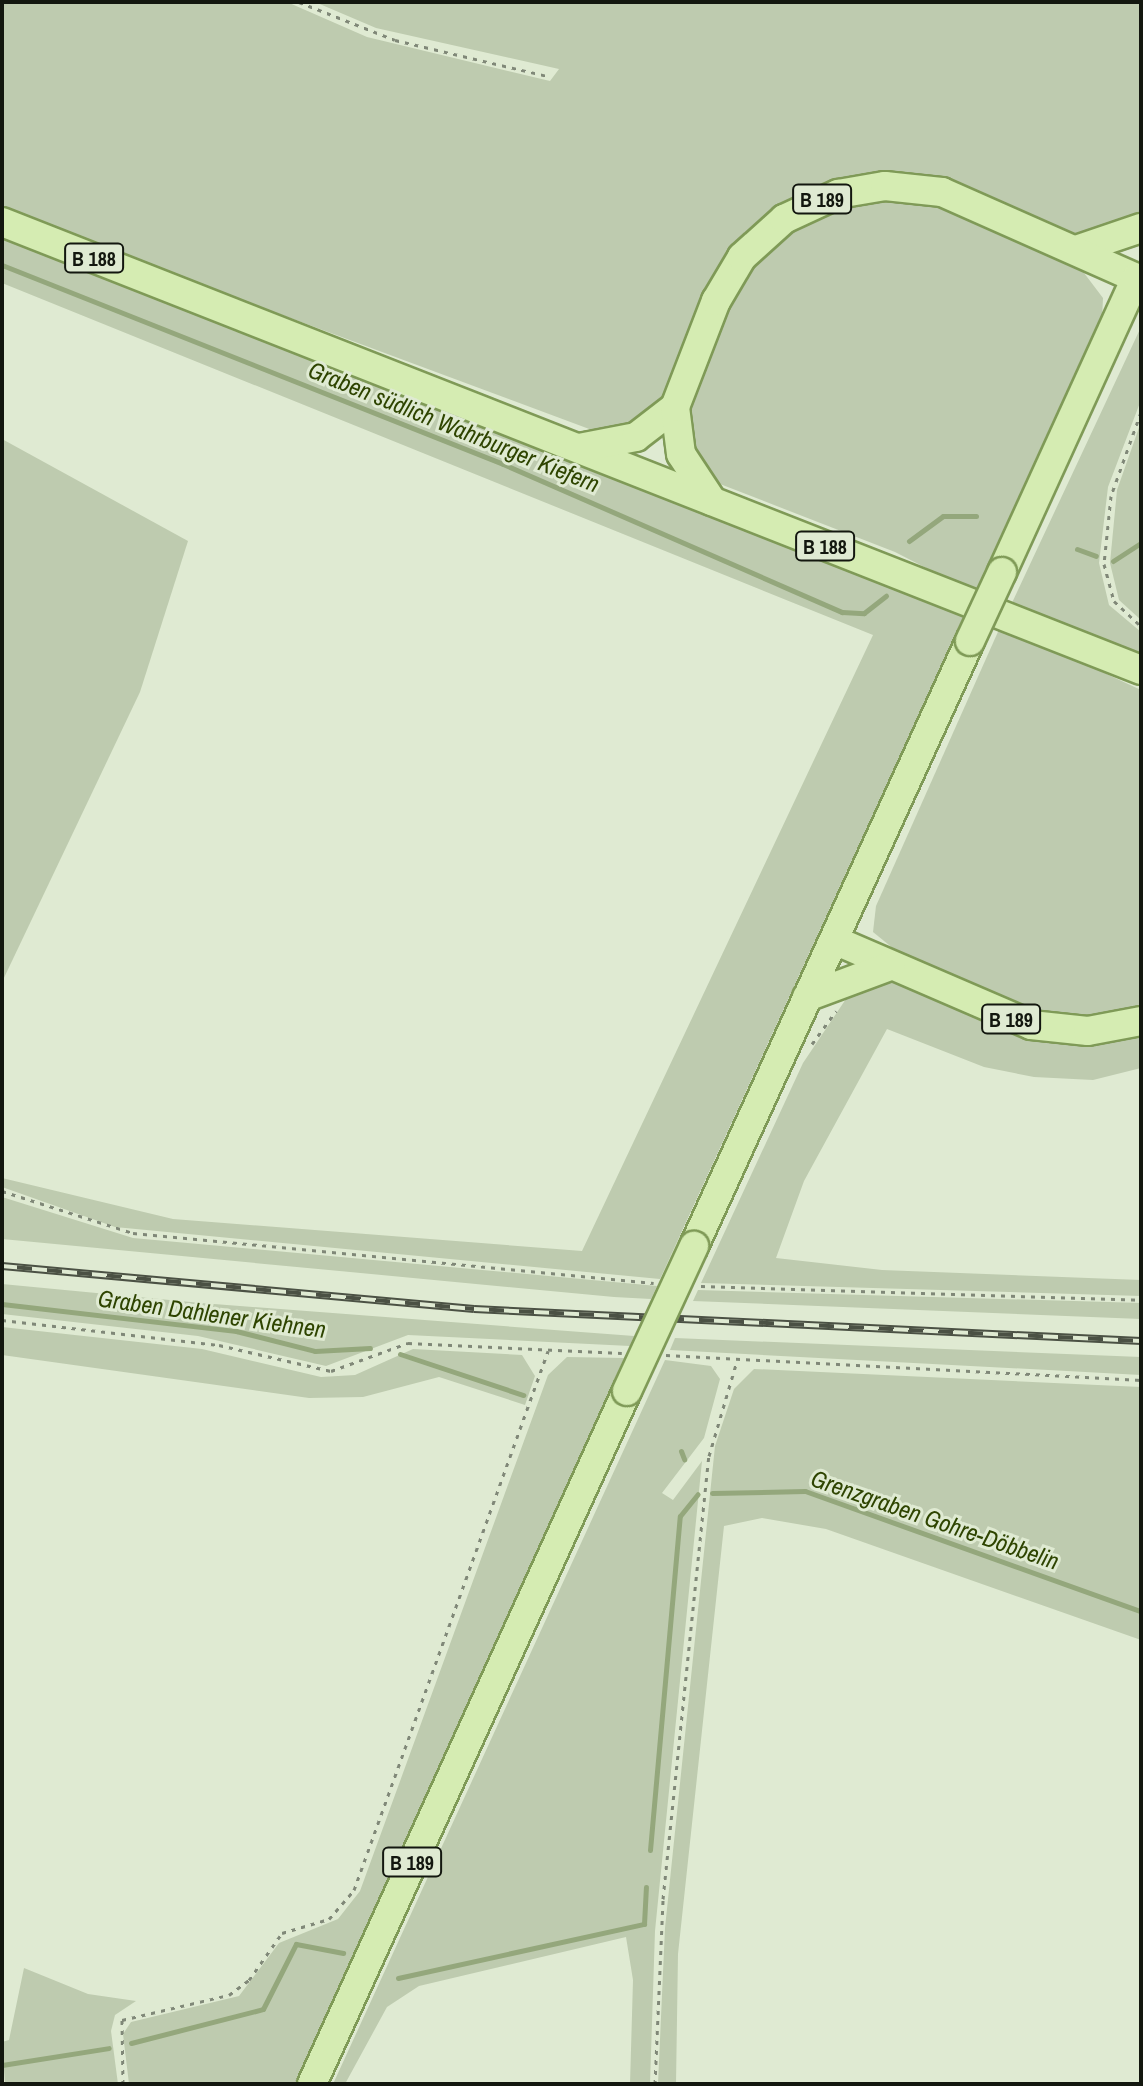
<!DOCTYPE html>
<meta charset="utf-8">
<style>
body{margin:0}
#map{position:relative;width:1143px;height:2086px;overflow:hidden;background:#dfead2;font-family:"Archivo Narrow",sans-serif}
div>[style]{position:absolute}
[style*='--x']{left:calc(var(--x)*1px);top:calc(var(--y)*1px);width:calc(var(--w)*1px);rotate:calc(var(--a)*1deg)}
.green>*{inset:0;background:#becbaf}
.stream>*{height:5px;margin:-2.5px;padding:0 2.5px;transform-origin:2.5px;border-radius:2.5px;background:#94a77c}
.path>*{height:3px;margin-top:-1.5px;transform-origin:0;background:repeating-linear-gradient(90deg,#808878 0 4px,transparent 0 10px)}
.roads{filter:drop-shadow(2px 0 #7f9a57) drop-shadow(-2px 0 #7f9a57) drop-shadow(0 2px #7f9a57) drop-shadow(0 -2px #7f9a57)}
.primary>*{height:28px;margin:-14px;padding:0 14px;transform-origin:14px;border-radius:14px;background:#d5ecb2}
.rail>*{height:8px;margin-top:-4px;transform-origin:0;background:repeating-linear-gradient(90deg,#dfead2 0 15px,#4b5144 0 30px);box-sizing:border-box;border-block:2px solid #4b5144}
.bridges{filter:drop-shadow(2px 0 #7f9a57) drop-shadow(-2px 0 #7f9a57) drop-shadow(0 2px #7f9a57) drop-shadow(0 -2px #7f9a57)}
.primary-bridge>*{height:28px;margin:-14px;padding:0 14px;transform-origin:14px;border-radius:14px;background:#d5ecb2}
span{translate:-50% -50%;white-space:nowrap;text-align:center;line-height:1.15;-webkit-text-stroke:6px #dfead2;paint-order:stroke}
.shield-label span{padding:2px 6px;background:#dfead2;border:2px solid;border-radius:6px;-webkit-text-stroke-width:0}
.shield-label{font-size:20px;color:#13170f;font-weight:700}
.water-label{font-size:24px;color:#2e4400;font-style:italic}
.frame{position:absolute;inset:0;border:4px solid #13170f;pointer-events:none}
</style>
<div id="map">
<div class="green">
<i style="clip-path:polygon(2px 2px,287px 2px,367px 37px,550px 81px,559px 69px,376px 28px,315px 2px,1141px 2px,1141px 210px,1127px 224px,1083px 237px,964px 187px,794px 199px,648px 421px,600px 433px,2px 211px)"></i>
<i style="clip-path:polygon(870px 198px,935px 201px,1078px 265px,1103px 298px,1102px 319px,975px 593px,895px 552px,720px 484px,688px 448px,689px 402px,719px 319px,752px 262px,806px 218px)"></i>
<i style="clip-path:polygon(2px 232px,966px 611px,660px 1279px,115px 1227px,2px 1187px,2px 1178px,173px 1219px,582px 1251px,873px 635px,2px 283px)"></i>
<i style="clip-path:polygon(1141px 327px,1141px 400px,1108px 487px,1099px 563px,1109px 605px,1141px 632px,1141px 659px,1010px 607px)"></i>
<i style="clip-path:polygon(1141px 422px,1141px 620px,1119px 600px,1110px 563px,1117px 490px)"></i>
<i style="clip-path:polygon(2px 439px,188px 541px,140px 692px,2px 982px)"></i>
<i style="clip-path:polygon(1001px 625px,1141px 690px,1141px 1009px,1109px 1018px,1047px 1018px,905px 958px,873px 932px,876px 906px)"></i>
<i style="clip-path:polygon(886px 980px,1035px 1039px,1093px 1044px,1141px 1034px,1141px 1068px,1093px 1080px,1034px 1077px,984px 1067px,887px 1029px,804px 1181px,776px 1258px,882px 1270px,1141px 1280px,1141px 1296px,701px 1283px,803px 1063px,854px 987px)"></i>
<i style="clip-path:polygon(2px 1197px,133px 1238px,657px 1286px,651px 1299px,614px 1297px,2px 1239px)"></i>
<i style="clip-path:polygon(2px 1284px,201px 1303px,634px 1336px,630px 1346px,408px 1335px,326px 1366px,198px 1336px,2px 1314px)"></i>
<i style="clip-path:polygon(698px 1290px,1141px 1303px,1141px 1319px,693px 1301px)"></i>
<i style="clip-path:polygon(2px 1327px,202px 1349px,321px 1377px,355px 1375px,413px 1349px,522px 1355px,535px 1376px,525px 1405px,439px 1377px,363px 1397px,309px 1398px,2px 1355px)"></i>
<i style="clip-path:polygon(675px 1338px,1141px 1357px,1141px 1375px,670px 1350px)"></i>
<i style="clip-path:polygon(567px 1357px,624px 1358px,299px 2084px,129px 2084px,123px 2034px,131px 2022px,239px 1996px,279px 1943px,338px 1919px,360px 1891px,548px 1375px)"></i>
<i style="clip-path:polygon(665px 1360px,711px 1366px,720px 1379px,704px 1438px,662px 1493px,673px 1500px,702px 1461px,655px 1931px,650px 2084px,630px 2084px,633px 1980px,626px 1937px,419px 1986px,387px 2007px,345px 2084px,333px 2084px)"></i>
<i style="clip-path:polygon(754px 1369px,1141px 1387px,1141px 1640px,826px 1529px,762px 1518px,724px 1526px,678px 1954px,676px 2084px,658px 2084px,665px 1928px,715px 1446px,734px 1389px)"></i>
<i style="clip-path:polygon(24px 1968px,88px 1994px,136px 2001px,115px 2015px,111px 2031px,118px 2084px,5px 2084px,2px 2042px,9px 2040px)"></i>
</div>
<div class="stream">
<i style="--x:2;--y:265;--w:539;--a:21.66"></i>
<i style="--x:503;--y:464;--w:370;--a:23.6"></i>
<i style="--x:842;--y:612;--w:22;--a:3"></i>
<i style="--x:864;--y:613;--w:28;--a:-38"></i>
<i style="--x:909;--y:541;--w:42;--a:-36.3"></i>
<i style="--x:943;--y:516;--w:33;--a:0"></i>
<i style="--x:1077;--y:549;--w:20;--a:20"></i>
<i style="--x:1113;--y:561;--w:33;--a:-33"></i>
<i style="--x:2;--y:1304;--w:236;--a:6.6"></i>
<i style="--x:236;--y:1331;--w:81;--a:14.2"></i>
<i style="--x:315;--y:1351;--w:55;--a:-3.1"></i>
<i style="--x:400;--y:1354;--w:130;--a:18.4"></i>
<i style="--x:681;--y:1451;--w:9;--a:69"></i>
<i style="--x:712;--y:1493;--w:93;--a:-1.2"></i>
<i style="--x:805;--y:1491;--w:357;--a:19.7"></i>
<i style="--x:650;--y:1850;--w:335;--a:-84.9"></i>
<i style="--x:680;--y:1516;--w:28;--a:-51"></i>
<i style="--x:398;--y:1978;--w:252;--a:-12.4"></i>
<i style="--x:644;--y:1924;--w:37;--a:-87"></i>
<i style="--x:131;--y:2043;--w:136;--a:-14.4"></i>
<i style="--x:263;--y:2009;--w:73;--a:-63.1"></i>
<i style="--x:296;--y:1944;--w:48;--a:10.8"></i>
<i style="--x:2;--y:2065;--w:108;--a:-9"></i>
</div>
<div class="path">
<i style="--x:299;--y:2;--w:103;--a:21.6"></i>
<i style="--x:395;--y:40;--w:156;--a:13.3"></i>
<i style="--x:1141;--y:412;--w:89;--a:109.7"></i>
<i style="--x:1111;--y:496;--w:68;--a:95.9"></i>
<i style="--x:1104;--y:564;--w:38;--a:75"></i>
<i style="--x:1114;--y:601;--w:37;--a:43"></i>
<i style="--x:812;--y:1044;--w:41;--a:-54"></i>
<i style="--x:2;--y:1191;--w:138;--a:17.8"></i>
<i style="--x:133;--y:1233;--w:523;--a:5.48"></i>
<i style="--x:701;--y:1286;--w:440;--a:1.8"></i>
<i style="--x:2;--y:1320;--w:218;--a:6.6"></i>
<i style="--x:219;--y:1345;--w:115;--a:13.1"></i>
<i style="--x:331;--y:1371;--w:82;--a:-20"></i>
<i style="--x:408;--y:1343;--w:214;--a:2.7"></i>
<i style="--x:666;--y:1355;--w:476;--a:3"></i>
<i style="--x:123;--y:2084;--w:64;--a:-90.9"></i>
<i style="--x:122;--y:2020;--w:110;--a:-13.2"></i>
<i style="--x:229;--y:1995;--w:25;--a:-37"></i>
<i style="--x:249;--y:1980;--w:57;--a:-54.9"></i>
<i style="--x:282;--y:1933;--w:49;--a:-16.6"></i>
<i style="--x:329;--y:1919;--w:38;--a:-49"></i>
<i style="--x:354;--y:1890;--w:573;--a:-70.2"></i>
<i style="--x:655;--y:2084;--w:185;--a:-87.5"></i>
<i style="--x:663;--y:1899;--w:445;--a:-84.1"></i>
<i style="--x:709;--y:1456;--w:99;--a:-73.6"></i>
</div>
<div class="roads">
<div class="primary">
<i style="--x:2;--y:222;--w:1224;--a:21.47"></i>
<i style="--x:1076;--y:250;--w:69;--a:-18.7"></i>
<i style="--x:579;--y:448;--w:58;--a:-10.9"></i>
<i style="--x:636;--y:437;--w:49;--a:-37.6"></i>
<i style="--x:712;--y:501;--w:56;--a:-123.4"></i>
<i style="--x:681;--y:454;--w:47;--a:-97.3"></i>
<i style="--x:675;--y:407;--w:114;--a:-68.9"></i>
<i style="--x:716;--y:301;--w:51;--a:-59.4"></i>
<i style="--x:742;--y:257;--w:57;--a:-42.1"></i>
<i style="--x:784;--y:219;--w:60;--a:-24.8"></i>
<i style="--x:838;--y:194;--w:48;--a:-9.7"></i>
<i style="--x:885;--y:186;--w:57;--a:6"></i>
<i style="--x:942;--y:192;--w:212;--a:23.9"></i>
<i style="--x:1136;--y:278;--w:323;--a:114.5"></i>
<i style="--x:834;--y:940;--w:215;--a:23.3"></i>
<i style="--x:1031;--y:1025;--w:57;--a:6"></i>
<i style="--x:1088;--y:1031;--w:54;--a:-10.7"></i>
<i style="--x:807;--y:997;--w:89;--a:-20.5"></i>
<i style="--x:694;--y:1246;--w:665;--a:-65.48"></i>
<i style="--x:312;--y:2084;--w:761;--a:-65.56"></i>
</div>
</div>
<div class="rail">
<i style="--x:2;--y:1266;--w:474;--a:5.2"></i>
<i style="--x:474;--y:1309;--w:668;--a:2.75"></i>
</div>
<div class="bridges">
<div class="primary-bridge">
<i style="--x:970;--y:641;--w:76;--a:-65.1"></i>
<i style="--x:627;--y:1391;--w:160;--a:-65.2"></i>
</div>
</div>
<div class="shield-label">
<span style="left:822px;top:199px">B 189</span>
<span style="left:94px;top:258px">B 188</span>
<span style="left:825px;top:546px">B 188</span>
<span style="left:1011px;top:1019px">B 189</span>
<span style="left:412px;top:1862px">B 189</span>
</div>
<div class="water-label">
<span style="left:454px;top:427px;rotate:22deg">Graben südlich Wahrburger Kiefern</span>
<span style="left:212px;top:1314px;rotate:8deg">Graben Dahlener Kiehnen</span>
<span style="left:935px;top:1520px;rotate:19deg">Grenzgraben Gohre-Döbbelin</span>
</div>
<div class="frame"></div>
</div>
